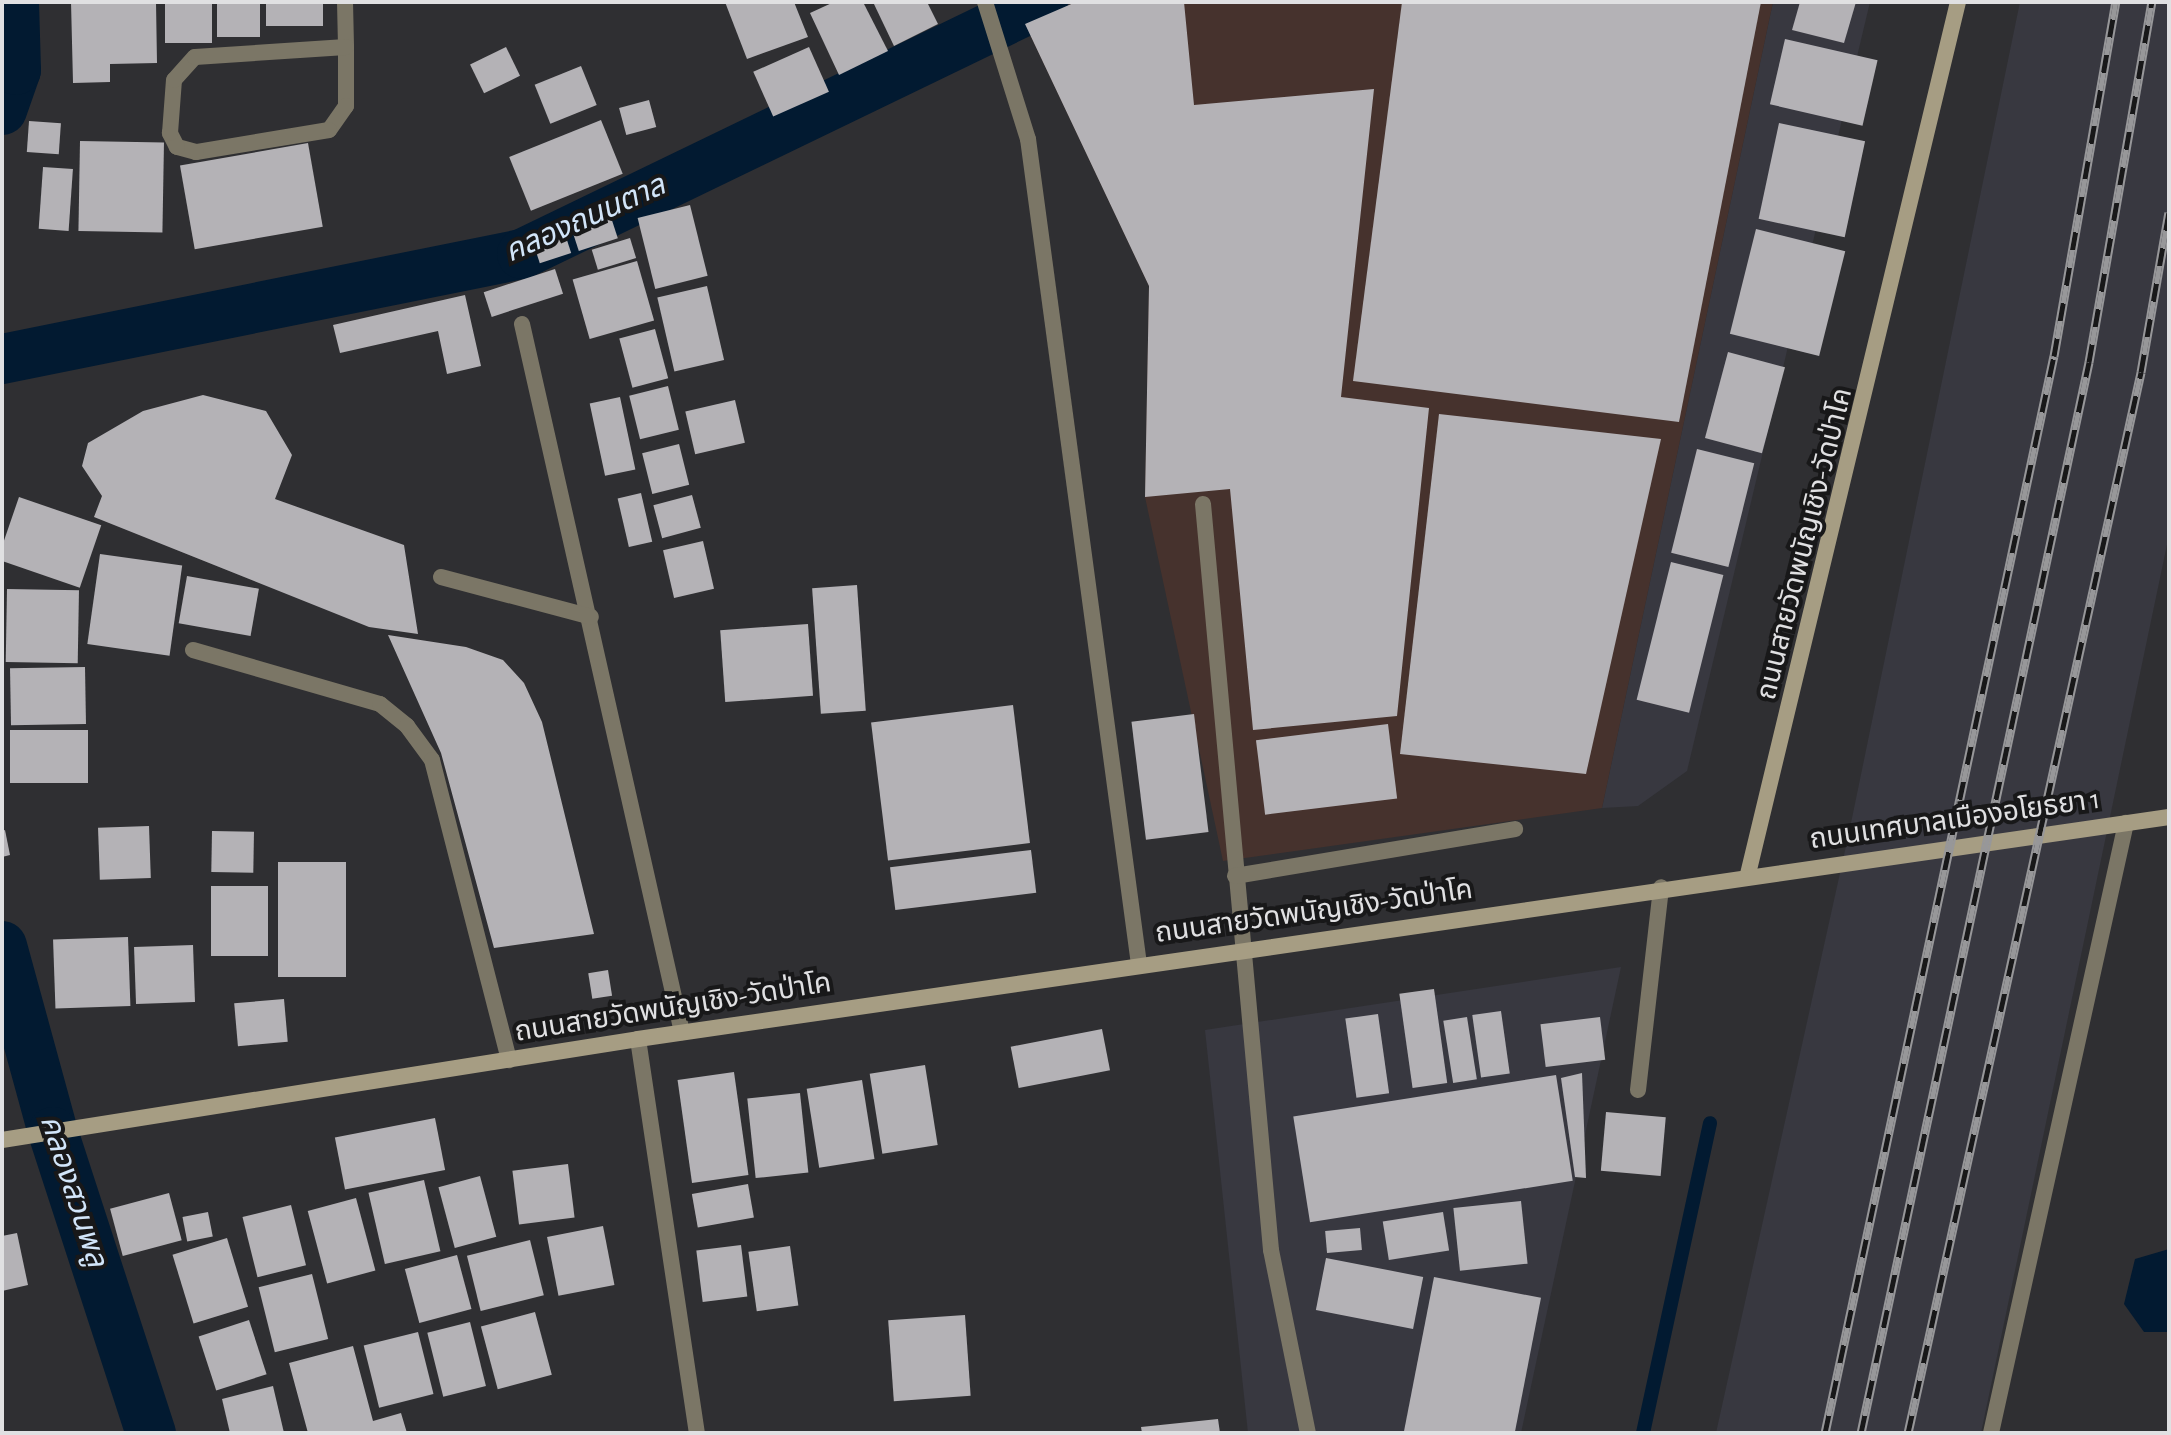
<!DOCTYPE html>
<meta charset="utf-8">
<style>
body{margin:0}
#map{position:relative;width:2171px;height:1435px;overflow:hidden;background:#2f2f32;font-family:"Alegreya Sans","Noto Sans Thai",sans-serif}
div>[style]{position:absolute}
[style*='--x']{left:calc(var(--x)*1px);top:calc(var(--y)*1px);width:calc(var(--w)*1px);rotate:calc(var(--a)*1deg)}
.built>*{inset:0;background:#383840}
.industrial>*{inset:0;background:#46322d}
.water>*{inset:0;background:#021a31}
.stream>*{height:14px;margin:-7px;padding:0 7px;transform-origin:7px;border-radius:7px;background:#021a31}
.canal>*{height:50px;margin:-25px;padding:0 25px;transform-origin:25px;border-radius:25px;background:#021a31}
.building>*{inset:0;background:#b4b2b6;transform-origin:0 0}
.service>*{height:16px;margin:-8px;padding:0 8px;transform-origin:8px;border-radius:8px;background:#7b7666}
.minor>*{height:16px;margin:-8px;padding:0 8px;transform-origin:8px;border-radius:8px;background:#7b7666}
.secondary>*{height:16px;margin:-8px;padding:0 8px;transform-origin:8px;border-radius:8px;background:#a69d83}
.rail>*{height:9px;margin-top:-4.5px;transform-origin:0;background:repeating-linear-gradient(90deg,#181819 0 18px,#979799 0 36px);box-sizing:border-box;border-block:2px solid #979799}
span{translate:-50% -50%;white-space:nowrap;text-align:center;line-height:1.15;-webkit-text-stroke:8px #181819;paint-order:stroke}
.street-label{font-size:28px;color:#e0e0e2}
.water-label{font-size:30px;color:#d2e5f9;font-style:italic}
.frame{position:absolute;inset:0;border:4px solid #e0e0e2;pointer-events:none}
</style>
<div id="map">
<div class="built">
<i style="clip-path:polygon(1773px 2px,1870px 2px,1687px 771px,1638px 806px,1602px 808px)"></i>
<i style="clip-path:polygon(2020px 2px,2169px 2px,2169px 535px,1981px 1433px,1716px 1433px,1850px 828px)"></i>
<i style="clip-path:polygon(1621px 967px,1521px 1433px,1248px 1433px,1205px 1030px)"></i>
</div>
<div class="industrial">
<i style="clip-path:polygon(1076px 2px,1773px 2px,1602px 808px,1223px 861px,1145px 497px,1149px 286px,1025px 24px)"></i>
</div>
<div class="water">
<i style="clip-path:polygon(2169px 1249px,2169px 1332px,2144px 1332px,2124px 1304px,2135px 1259px)"></i>
</div>
<div class="stream">
<i style="--x:1643;--y:1433;--w:317;--a:-77.8"></i>
</div>
<div class="canal">
<i style="--x:2;--y:110;--w:42;--a:-70.7"></i>
<i style="--x:16;--y:70;--w:68;--a:-91.7"></i>
<i style="--x:2;--y:359;--w:530;--a:-11.42"></i>
<i style="--x:522;--y:254;--w:579;--a:-25.81"></i>
<i style="--x:2;--y:946;--w:193;--a:74.7"></i>
<i style="--x:53;--y:1132;--w:317;--a:72"></i>
</div>
<div class="building">
<i style="clip-path:polygon(71px 2px,156px 2px,157px 63px,110px 64px,110px 82px,73px 83px)"></i>
<i style="left:165px;top:2px;width:47px;height:41px"></i>
<i style="left:217px;top:2px;width:43px;height:35px"></i>
<i style="left:266px;top:2px;width:57px;height:24px"></i>
<i style="clip-path:polygon(725px 2px,794px 2px,808px 37px,747px 59px)"></i>
<i style="clip-path:polygon(834px 2px,863px 2px,888px 51px,839px 75px,810px 13px)"></i>
<i style="clip-path:polygon(873px 2px,927px 2px,938px 24px,894px 46px)"></i>
<i style="clip-path:polygon(1076px 2px,1184px 2px,1194px 105px,1374px 89px,1341px 397px,1429px 408px,1397px 716px,1253px 730px,1230px 489px,1145px 497px,1149px 286px,1025px 24px)"></i>
<i style="clip-path:polygon(1402px 2px,1761px 2px,1679px 422px,1353px 381px)"></i>
<i style="clip-path:polygon(1800px 2px,1856px 2px,1844px 43px,1792px 30px)"></i>
<i style="left:1785px;top:39px;width:95px;height:67px;rotate:13deg"></i>
<i style="left:506px;top:47px;width:32px;height:40px;rotate:64deg"></i>
<i style="left:809px;top:47px;width:49px;height:61px;rotate:66deg"></i>
<i style="left:581px;top:66px;width:42px;height:50px;rotate:68deg"></i>
<i style="left:649px;top:100px;width:28px;height:31px;rotate:75deg"></i>
<i style="left:601px;top:120px;width:58px;height:99px;rotate:68deg"></i>
<i style="left:29px;top:121px;width:32px;height:31px;rotate:4deg"></i>
<i style="left:1779px;top:123px;width:88px;height:98px;rotate:12deg"></i>
<i style="left:80px;top:141px;width:84px;height:90px;rotate:1deg"></i>
<i style="left:308px;top:143px;width:85px;height:130px;rotate:80deg"></i>
<i style="left:43px;top:167px;width:30px;height:62px;rotate:4deg"></i>
<i style="left:607px;top:205px;width:35px;height:41px;rotate:72deg"></i>
<i style="left:690px;top:205px;width:73px;height:54px;rotate:76deg"></i>
<i style="left:1756px;top:229px;width:92px;height:108px;rotate:14deg"></i>
<i style="left:565px;top:234px;width:20px;height:33px;rotate:72deg"></i>
<i style="left:630px;top:238px;width:21px;height:40px;rotate:73deg"></i>
<i style="left:637px;top:261px;width:62px;height:67px;rotate:74deg"></i>
<i style="left:555px;top:269px;width:26px;height:75px;rotate:72deg"></i>
<i style="left:707px;top:286px;width:76px;height:51px;rotate:77deg"></i>
<i style="clip-path:polygon(465px 295px,481px 366px,447px 374px,438px 331px,340px 353px,333px 325px)"></i>
<i style="left:655px;top:329px;width:51px;height:37px;rotate:75deg"></i>
<i style="left:1728px;top:352px;width:59px;height:89px;rotate:15deg"></i>
<i style="left:668px;top:386px;width:45px;height:40px;rotate:76deg"></i>
<i style="clip-path:polygon(203px 395px,266px 411px,292px 455px,275px 499px,404px 545px,418px 634px,369px 627px,94px 517px,102px 496px,82px 466px,88px 443px,143px 411px)"></i>
<i style="left:620px;top:397px;width:74px;height:31px;rotate:78deg"></i>
<i style="left:735px;top:400px;width:44px;height:51px;rotate:77deg"></i>
<i style="clip-path:polygon(1439px 414px,1661px 439px,1586px 774px,1400px 754px)"></i>
<i style="left:679px;top:444px;width:42px;height:38px;rotate:76deg"></i>
<i style="left:1697px;top:449px;width:59px;height:107px;rotate:14deg"></i>
<i style="left:641px;top:493px;width:50px;height:24px;rotate:77deg"></i>
<i style="left:692px;top:495px;width:34px;height:40px;rotate:75deg"></i>
<i style="left:19px;top:497px;width:87px;height:66px;rotate:19deg"></i>
<i style="left:703px;top:541px;width:49px;height:41px;rotate:77deg"></i>
<i style="left:100px;top:554px;width:83px;height:91px;rotate:8deg"></i>
<i style="left:1671px;top:562px;width:54px;height:142px;rotate:14deg"></i>
<i style="left:187px;top:576px;width:73px;height:48px;rotate:10deg"></i>
<i style="left:857px;top:585px;width:126px;height:45px;rotate:86deg"></i>
<i style="left:7px;top:589px;width:72px;height:73px;rotate:1deg"></i>
<i style="left:808px;top:624px;width:72px;height:88px;rotate:86deg"></i>
<i style="clip-path:polygon(388px 635px,466px 647px,503px 660px,524px 683px,542px 722px,594px 934px,494px 948px,441px 753px)"></i>
<i style="left:85px;top:667px;width:57px;height:75px;rotate:89deg"></i>
<i style="left:1013px;top:705px;width:139px;height:143px;rotate:83deg"></i>
<i style="left:1194px;top:714px;width:119px;height:63px;rotate:83deg"></i>
<i style="left:1388px;top:724px;width:75px;height:133px;rotate:83deg"></i>
<i style="left:88px;top:730px;width:53px;height:78px;rotate:90deg"></i>
<i style="left:149px;top:826px;width:52px;height:51px;rotate:88deg"></i>
<i style="clip-path:polygon(5px 830px,10px 855px,2px 857px,2px 831px)"></i>
<i style="left:212px;top:831px;width:42px;height:41px;rotate:1deg"></i>
<i style="left:1031px;top:850px;width:43px;height:142px;rotate:83deg"></i>
<i style="left:278px;top:862px;width:68px;height:115px"></i>
<i style="left:211px;top:886px;width:57px;height:70px"></i>
<i style="left:128px;top:937px;width:69px;height:75px;rotate:88deg"></i>
<i style="left:193px;top:945px;width:57px;height:59px;rotate:88deg"></i>
<i style="left:608px;top:970px;width:26px;height:20px;rotate:81deg"></i>
<i style="left:1434px;top:989px;width:95px;height:35px;rotate:82deg"></i>
<i style="left:284px;top:999px;width:43px;height:50px;rotate:85deg"></i>
<i style="left:1501px;top:1011px;width:63px;height:29px;rotate:82deg"></i>
<i style="left:1378px;top:1014px;width:80px;height:33px;rotate:82deg"></i>
<i style="left:1467px;top:1017px;width:63px;height:24px;rotate:81deg"></i>
<i style="left:1600px;top:1017px;width:43px;height:60px;rotate:83deg"></i>
<i style="left:1102px;top:1029px;width:42px;height:93px;rotate:79deg"></i>
<i style="left:925px;top:1065px;width:81px;height:56px;rotate:81deg"></i>
<i style="left:734px;top:1072px;width:104px;height:57px;rotate:82deg"></i>
<i style="clip-path:polygon(1582px 1073px,1586px 1178px,1575px 1177px,1561px 1078px)"></i>
<i style="left:1556px;top:1075px;width:107px;height:266px;rotate:81deg"></i>
<i style="left:862px;top:1080px;width:80px;height:56px;rotate:81deg"></i>
<i style="left:800px;top:1093px;width:80px;height:53px;rotate:84deg"></i>
<i style="left:1606px;top:1112px;width:60px;height:59px;rotate:5deg"></i>
<i style="left:435px;top:1118px;width:53px;height:102px;rotate:79deg"></i>
<i style="left:568px;top:1164px;width:54px;height:56px;rotate:83deg"></i>
<i style="left:480px;top:1176px;width:63px;height:43px;rotate:75deg"></i>
<i style="left:424px;top:1180px;width:73px;height:57px;rotate:77deg"></i>
<i style="left:748px;top:1184px;width:34px;height:57px;rotate:80deg"></i>
<i style="left:169px;top:1193px;width:49px;height:61px;rotate:75deg"></i>
<i style="left:356px;top:1198px;width:75px;height:50px;rotate:75deg"></i>
<i style="left:1521px;top:1201px;width:63px;height:68px;rotate:84deg"></i>
<i style="left:291px;top:1205px;width:62px;height:50px;rotate:76deg"></i>
<i style="left:208px;top:1212px;width:25px;height:26px;rotate:79deg"></i>
<i style="left:1443px;top:1212px;width:39px;height:61px;rotate:81deg"></i>
<i style="left:603px;top:1226px;width:60px;height:57px;rotate:79deg"></i>
<i style="left:1360px;top:1228px;width:22px;height:35px;rotate:85deg"></i>
<i style="clip-path:polygon(17px 1233px,28px 1285px,2px 1291px,2px 1236px)"></i>
<i style="left:227px;top:1238px;width:72px;height:57px;rotate:73deg"></i>
<i style="left:530px;top:1240px;width:57px;height:65px;rotate:76deg"></i>
<i style="left:741px;top:1245px;width:52px;height:45px;rotate:83deg"></i>
<i style="left:790px;top:1246px;width:60px;height:42px;rotate:82deg"></i>
<i style="left:457px;top:1255px;width:56px;height:54px;rotate:75deg"></i>
<i style="left:1326px;top:1258px;width:99px;height:53px;rotate:11deg"></i>
<i style="left:312px;top:1274px;width:67px;height:55px;rotate:76deg"></i>
<i style="left:1434px;top:1277px;width:109px;height:159px;rotate:11deg"></i>
<i style="left:535px;top:1312px;width:65px;height:56px;rotate:75deg"></i>
<i style="left:965px;top:1315px;width:81px;height:77px;rotate:86deg"></i>
<i style="left:249px;top:1320px;width:57px;height:53px;rotate:72deg"></i>
<i style="left:470px;top:1322px;width:66px;height:44px;rotate:76deg"></i>
<i style="left:418px;top:1332px;width:64px;height:56px;rotate:76deg"></i>
<i style="clip-path:polygon(353px 1346px,373px 1421px,401px 1413px,407px 1433px,308px 1433px,289px 1363px)"></i>
<i style="clip-path:polygon(273px 1386px,284px 1433px,230px 1433px,222px 1399px)"></i>
<i style="clip-path:polygon(1218px 1419px,1220px 1433px,1142px 1433px,1141px 1427px)"></i>
</div>
<div class="service">
<i style="--x:345;--y:2;--w:45;--a:88.7"></i>
<i style="--x:346;--y:47;--w:59;--a:90"></i>
<i style="--x:346;--y:106;--w:29;--a:125"></i>
<i style="--x:329;--y:130;--w:135;--a:170.6"></i>
<i style="--x:196;--y:152;--w:20;--a:-165"></i>
<i style="--x:177;--y:147;--w:16;--a:-117"></i>
<i style="--x:170;--y:133;--w:53;--a:-85.7"></i>
<i style="--x:174;--y:80;--w:31;--a:-48"></i>
<i style="--x:195;--y:57;--w:151;--a:-3.8"></i>
<i style="--x:985;--y:2;--w:144;--a:72.6"></i>
<i style="--x:1028;--y:139;--w:832;--a:82.34"></i>
<i style="--x:522;--y:324;--w:726;--a:77.27"></i>
<i style="--x:1203;--y:504;--w:749;--a:84.79"></i>
<i style="--x:1271;--y:1250;--w:187;--a:78.6"></i>
<i style="--x:441;--y:577;--w:155;--a:14.9"></i>
<i style="--x:193;--y:650;--w:195;--a:16.1"></i>
<i style="--x:380;--y:704;--w:35;--a:39"></i>
<i style="--x:407;--y:726;--w:42;--a:53.7"></i>
<i style="--x:432;--y:760;--w:310;--a:75.6"></i>
<i style="--x:1235;--y:876;--w:284;--a:-9.5"></i>
<i style="--x:1638;--y:1090;--w:204;--a:-83.5"></i>
<i style="--x:1991;--y:1433;--w:625;--a:-77.52"></i>
</div>
<div class="minor">
<i style="--x:638;--y:1039;--w:398;--a:81.5"></i>
</div>
<div class="secondary">
<i style="--x:1748;--y:874;--w:897;--a:-76.46"></i>
<i style="--x:2;--y:1140;--w:644;--a:-9.02"></i>
<i style="--x:638;--y:1039;--w:1547;--a:-8.25"></i>
</div>
<div class="rail">
<i style="--x:1825;--y:1433;--w:1101;--a:-78"></i>
<i style="--x:2054;--y:356;--w:359;--a:-80.1"></i>
<i style="--x:1861;--y:1433;--w:1095;--a:-77.98"></i>
<i style="--x:2089;--y:362;--w:365;--a:-80.1"></i>
<i style="--x:1908;--y:1433;--w:1086;--a:-77.61"></i>
<i style="--x:2141;--y:372;--w:162;--a:-80.1"></i>
</div>
<div class="street-label">
<span style="left:1805px;top:544px;rotate:-76deg">ถนนสายวัดพนัญเชิง-วัดป่าโค</span>
<span style="left:1955px;top:820px;rotate:-8deg">ถนนเทศบาลเมืองอโยธยา 1</span>
<span style="left:1314px;top:912px;rotate:-8deg">ถนนสายวัดพนัญเชิง-วัดป่าโค</span>
<span style="left:673px;top:1008px;rotate:-9deg">ถนนสายวัดพนัญเชิง-วัดป่าโค</span>
</div>
<div class="water-label">
<span style="left:585px;top:219px;rotate:-24deg">คลองถนนตาล</span>
<span style="left:73px;top:1191px;rotate:72deg">คลองสวนพลู</span>
</div>
<div class="frame"></div>
</div>
